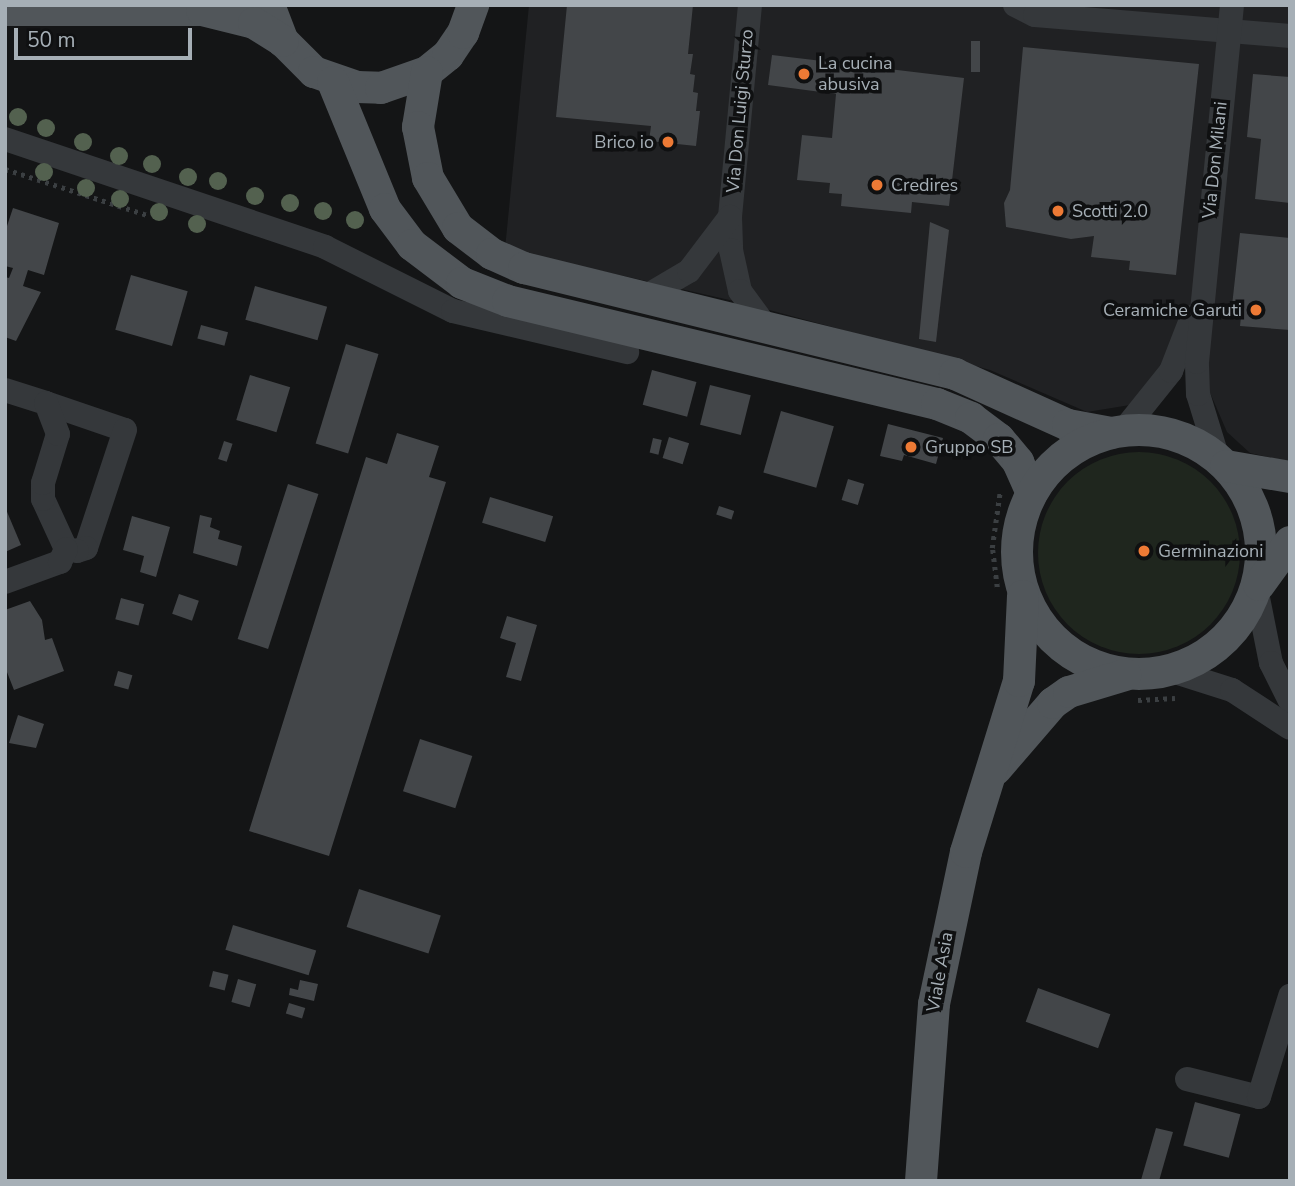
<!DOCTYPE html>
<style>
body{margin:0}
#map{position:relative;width:1295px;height:1186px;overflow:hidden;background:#141516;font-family:"Nunito Sans",sans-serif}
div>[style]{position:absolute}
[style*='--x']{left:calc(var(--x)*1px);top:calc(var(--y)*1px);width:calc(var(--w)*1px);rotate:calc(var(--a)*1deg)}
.built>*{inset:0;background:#202123}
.green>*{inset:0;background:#1f261e}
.round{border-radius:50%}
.building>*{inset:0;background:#434649;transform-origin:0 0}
.path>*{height:4.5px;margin-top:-2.25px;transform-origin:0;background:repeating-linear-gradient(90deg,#3b3f42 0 3.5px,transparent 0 8.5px)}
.minor>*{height:24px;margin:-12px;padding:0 12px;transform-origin:12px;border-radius:12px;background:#35383b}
.major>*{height:32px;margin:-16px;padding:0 16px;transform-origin:16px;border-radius:16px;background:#51565a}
.major>.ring{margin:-16px;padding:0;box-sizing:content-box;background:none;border:32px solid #51565a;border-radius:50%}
.trees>*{width:18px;height:18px;margin:-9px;border-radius:50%;background:#53614f}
.dots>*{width:19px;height:19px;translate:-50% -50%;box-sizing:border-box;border:4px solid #0f1011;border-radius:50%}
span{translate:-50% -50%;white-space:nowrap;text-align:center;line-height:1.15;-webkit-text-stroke:7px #0f1011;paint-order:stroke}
.poi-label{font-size:18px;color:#a6afb6}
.left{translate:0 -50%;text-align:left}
.right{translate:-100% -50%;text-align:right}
.street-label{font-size:18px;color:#a6afb6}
.frame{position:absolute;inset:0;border:7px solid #a6afb6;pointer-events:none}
.scale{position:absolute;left:14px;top:28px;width:178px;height:32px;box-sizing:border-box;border:4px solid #a6afb6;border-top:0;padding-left:9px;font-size:21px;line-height:24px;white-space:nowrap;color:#a6afb6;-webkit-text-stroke:5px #0f1011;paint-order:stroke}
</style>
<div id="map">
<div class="built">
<i style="clip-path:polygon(529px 5px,1290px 5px,1290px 462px,1250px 453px,1227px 432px,1189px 344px,1130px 405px,1087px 412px,990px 370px,747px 304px,505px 249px)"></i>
</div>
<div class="green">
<i class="round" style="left:1038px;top:452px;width:202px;height:202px"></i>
</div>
<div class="building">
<i style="clip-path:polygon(567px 5px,693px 5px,688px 54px,693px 54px,690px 74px,695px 75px,693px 92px,698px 93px,696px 111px,700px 111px,696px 146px,649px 141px,651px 126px,556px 117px)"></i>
<i style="left:971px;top:41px;width:9px;height:31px"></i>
<i style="clip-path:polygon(1023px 47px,1199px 64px,1176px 275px,1129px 270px,1130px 261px,1091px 257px,1094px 236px,1071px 239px,1006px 227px,1004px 203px,1010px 190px)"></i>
<i style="clip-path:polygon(772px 55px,964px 78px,949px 206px,912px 202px,911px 213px,841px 206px,842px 194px,829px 193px,830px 183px,797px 180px,802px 135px,832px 138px,836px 94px,768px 85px)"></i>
<i style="clip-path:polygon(1253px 74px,1290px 77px,1290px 203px,1255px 199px,1261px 139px,1247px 137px)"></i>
<i style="clip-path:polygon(13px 208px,59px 223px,44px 275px,28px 270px,23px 286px,41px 292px,16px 341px,5px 337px,5px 277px,9px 278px,13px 268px,5px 266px,5px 232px)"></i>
<i style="clip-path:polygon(930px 222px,949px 230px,936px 342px,919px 339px)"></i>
<i style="clip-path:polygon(1240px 233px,1290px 238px,1290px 330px,1240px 326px,1242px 306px,1232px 306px)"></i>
<i style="left:131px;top:275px;width:59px;height:57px;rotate:16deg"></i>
<i style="left:255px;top:286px;width:75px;height:35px;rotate:16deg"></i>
<i style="left:201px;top:325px;width:28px;height:14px;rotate:15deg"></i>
<i style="left:346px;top:344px;width:34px;height:104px;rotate:17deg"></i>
<i style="left:652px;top:370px;width:46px;height:36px;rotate:15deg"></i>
<i style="left:250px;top:375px;width:42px;height:47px;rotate:17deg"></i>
<i style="left:710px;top:385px;width:42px;height:41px;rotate:14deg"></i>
<i style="left:781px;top:411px;width:55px;height:64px;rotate:16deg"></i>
<i style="clip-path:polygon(888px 424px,943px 438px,936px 464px,904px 455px,902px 461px,880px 456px)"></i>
<i style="clip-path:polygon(397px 433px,439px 446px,429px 477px,446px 482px,329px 856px,249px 831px,366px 457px,387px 464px)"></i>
<i style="left:669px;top:437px;width:21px;height:22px;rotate:17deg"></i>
<i style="left:653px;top:438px;width:9px;height:15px;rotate:13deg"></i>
<i style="left:224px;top:441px;width:9px;height:19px;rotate:18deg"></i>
<i style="left:848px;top:479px;width:17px;height:22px;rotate:17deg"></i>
<i style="left:288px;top:484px;width:32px;height:163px;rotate:18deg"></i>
<i style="left:490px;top:497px;width:66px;height:27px;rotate:17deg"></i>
<i style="left:719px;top:506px;width:16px;height:9px;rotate:18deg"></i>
<i style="clip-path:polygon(5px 507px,21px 545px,5px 552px)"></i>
<i style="clip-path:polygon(200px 515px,212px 518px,210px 527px,220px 531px,218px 539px,242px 546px,237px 566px,193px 553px)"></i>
<i style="clip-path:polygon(132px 516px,170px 527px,156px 577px,140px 572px,144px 556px,123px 550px)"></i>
<i style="left:179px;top:594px;width:21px;height:21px;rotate:19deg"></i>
<i style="left:121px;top:598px;width:24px;height:22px;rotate:15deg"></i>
<i style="clip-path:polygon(30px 601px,42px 620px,45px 640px,52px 638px,64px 671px,14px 690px,5px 667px,5px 610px)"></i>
<i style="clip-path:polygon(507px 616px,537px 625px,521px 681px,506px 677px,516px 643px,500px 638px)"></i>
<i style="left:118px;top:671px;width:15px;height:15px;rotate:16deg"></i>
<i style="clip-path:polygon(18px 715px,44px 724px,36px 748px,9px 743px)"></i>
<i style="left:420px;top:739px;width:55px;height:55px;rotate:18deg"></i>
<i style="left:359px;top:889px;width:86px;height:40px;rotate:18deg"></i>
<i style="left:233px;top:925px;width:87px;height:26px;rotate:17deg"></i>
<i style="left:213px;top:971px;width:16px;height:16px;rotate:14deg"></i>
<i style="left:238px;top:979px;width:19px;height:24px;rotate:16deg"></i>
<i style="clip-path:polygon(300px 980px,318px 984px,314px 1001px,289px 995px,290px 988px,298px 990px)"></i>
<i style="left:1038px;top:988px;width:77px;height:36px;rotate:20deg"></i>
<i style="left:289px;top:1003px;width:17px;height:11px;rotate:17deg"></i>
<i style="left:1195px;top:1102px;width:47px;height:45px;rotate:15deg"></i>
<i style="clip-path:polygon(1156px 1128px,1173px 1132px,1159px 1181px,1145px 1181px,1141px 1180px)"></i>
</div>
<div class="path">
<i style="--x:5;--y:169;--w:149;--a:17.9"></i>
<i style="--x:997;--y:587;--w:39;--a:-97"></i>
<i style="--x:992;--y:548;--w:57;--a:-81.9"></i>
<i style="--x:1138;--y:700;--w:37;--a:-3"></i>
</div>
<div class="minor">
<i style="--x:750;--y:5;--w:213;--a:95.4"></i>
<i style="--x:730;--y:217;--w:33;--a:88"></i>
<i style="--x:731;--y:250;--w:42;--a:77.6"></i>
<i style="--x:740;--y:291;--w:46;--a:53.9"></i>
<i style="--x:1015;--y:5;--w:22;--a:27"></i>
<i style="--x:1035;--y:15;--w:256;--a:4.7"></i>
<i style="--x:5;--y:139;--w:338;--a:18.6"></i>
<i style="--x:325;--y:247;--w:143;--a:26.6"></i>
<i style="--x:453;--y:311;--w:179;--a:13.3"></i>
<i style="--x:643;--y:298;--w:53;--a:-30.4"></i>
<i style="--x:689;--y:271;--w:68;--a:-52.8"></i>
<i style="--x:5;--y:390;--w:43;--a:17.6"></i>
<i style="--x:46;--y:403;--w:83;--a:18.9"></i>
<i style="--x:125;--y:430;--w:124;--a:108.3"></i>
<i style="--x:86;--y:548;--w:9;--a:162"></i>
<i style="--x:77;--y:551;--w:11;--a:-170"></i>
<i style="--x:66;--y:549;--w:55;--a:-114.7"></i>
<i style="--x:43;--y:499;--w:16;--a:-90"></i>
<i style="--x:43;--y:483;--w:51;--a:-73"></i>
<i style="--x:58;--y:434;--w:33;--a:-111"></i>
<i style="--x:1123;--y:431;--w:77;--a:-51.3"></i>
<i style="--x:1171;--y:371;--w:58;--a:-68.7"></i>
<i style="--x:1218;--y:459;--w:68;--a:-107.1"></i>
<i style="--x:1198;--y:394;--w:32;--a:-92"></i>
<i style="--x:1197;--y:362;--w:359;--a:-84.4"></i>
<i style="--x:5;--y:582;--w:59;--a:-20"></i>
<i style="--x:60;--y:562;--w:14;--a:-65"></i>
<i style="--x:1256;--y:588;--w:76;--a:78.7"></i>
<i style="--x:1271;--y:663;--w:42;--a:63.4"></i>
<i style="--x:1169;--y:670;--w:66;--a:17.6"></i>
<i style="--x:1232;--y:690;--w:69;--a:33.2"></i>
<i style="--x:1187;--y:1079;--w:74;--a:14"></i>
<i style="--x:1259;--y:1097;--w:106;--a:-72.9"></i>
</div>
<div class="major">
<i style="--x:269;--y:5;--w:39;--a:69"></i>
<i style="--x:283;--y:41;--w:44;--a:45"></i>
<i style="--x:314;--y:72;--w:46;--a:19.2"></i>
<i style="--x:357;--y:87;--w:24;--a:2"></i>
<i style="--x:381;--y:88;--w:49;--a:-19.2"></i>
<i style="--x:427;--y:72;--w:27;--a:-39"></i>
<i style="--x:448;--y:55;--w:27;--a:-56"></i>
<i style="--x:463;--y:33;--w:30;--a:-70"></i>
<i style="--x:5;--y:10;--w:197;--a:0"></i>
<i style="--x:202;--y:10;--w:54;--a:14"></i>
<i style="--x:254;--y:23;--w:34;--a:32"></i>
<i style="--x:427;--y:72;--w:56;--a:99.3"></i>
<i style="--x:418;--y:127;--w:52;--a:78.9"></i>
<i style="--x:428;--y:178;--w:58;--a:59"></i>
<i style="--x:458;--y:228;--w:43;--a:37.4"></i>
<i style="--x:492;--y:254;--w:35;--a:24"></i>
<i style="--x:524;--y:268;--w:444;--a:13.8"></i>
<i style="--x:955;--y:374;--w:124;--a:24.3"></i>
<i style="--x:1068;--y:425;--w:44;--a:10.5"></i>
<i style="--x:333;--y:82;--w:137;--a:67.7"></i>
<i style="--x:385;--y:209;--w:45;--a:53.1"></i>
<i style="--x:412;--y:245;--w:63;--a:37.2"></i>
<i style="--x:462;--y:283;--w:49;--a:21.4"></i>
<i style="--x:508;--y:301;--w:441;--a:13.5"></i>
<i style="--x:937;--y:404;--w:37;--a:22"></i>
<i style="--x:971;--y:418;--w:35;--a:37"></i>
<i style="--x:999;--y:439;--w:30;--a:50"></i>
<i style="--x:1018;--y:462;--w:34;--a:66"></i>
<i class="ring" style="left:1017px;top:430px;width:212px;height:212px"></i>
<i style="--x:1226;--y:466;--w:65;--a:9.8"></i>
<i style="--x:1259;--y:585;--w:53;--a:-54.2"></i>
<i style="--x:996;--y:769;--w:87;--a:-49.2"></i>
<i style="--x:1053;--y:703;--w:19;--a:-35"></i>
<i style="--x:1069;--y:692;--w:59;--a:-16.9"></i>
<i style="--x:921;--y:1181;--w:177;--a:-85.8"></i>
<i style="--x:934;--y:1004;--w:155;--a:-78.1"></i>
<i style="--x:966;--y:852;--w:179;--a:-72.8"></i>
<i style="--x:1019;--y:681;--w:85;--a:-87.3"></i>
</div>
<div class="trees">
<i style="left:18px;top:117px"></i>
<i style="left:46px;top:128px"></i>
<i style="left:83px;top:142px"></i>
<i style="left:119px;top:156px"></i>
<i style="left:152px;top:164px"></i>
<i style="left:44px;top:172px"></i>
<i style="left:188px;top:177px"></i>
<i style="left:218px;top:181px"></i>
<i style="left:86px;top:188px"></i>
<i style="left:255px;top:196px"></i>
<i style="left:120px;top:199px"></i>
<i style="left:290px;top:203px"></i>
<i style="left:323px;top:211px"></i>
<i style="left:159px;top:212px"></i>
<i style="left:355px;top:220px"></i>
<i style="left:197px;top:224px"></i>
</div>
<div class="dots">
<i style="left:804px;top:74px;background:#ed7a35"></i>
<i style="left:668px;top:142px;background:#ed7a35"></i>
<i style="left:877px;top:185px;background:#ed7a35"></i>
<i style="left:1058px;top:211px;background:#ed7a35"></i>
<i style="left:1256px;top:310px;background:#ed7a35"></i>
<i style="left:911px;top:447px;background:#ed7a35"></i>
<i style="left:1144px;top:551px;background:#ed7a35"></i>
</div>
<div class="poi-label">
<span class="left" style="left:818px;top:74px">La cucina<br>abusiva</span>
<span class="right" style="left:654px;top:142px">Brico io</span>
<span class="left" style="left:891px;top:185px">Credires</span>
<span class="left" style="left:1072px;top:211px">Scotti 2.0</span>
<span class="right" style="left:1242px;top:310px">Ceramiche Garuti</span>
<span class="left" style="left:925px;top:447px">Gruppo SB</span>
<span class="left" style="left:1158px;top:551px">Germinazioni</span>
</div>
<div class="street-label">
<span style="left:740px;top:111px;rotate:-85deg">Via Don Luigi Sturzo</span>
<span style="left:1215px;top:160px;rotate:-84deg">Via Don Milani</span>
<span style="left:940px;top:972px;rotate:-80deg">Viale Asia</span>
</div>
<div class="frame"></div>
<div class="scale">50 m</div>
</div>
